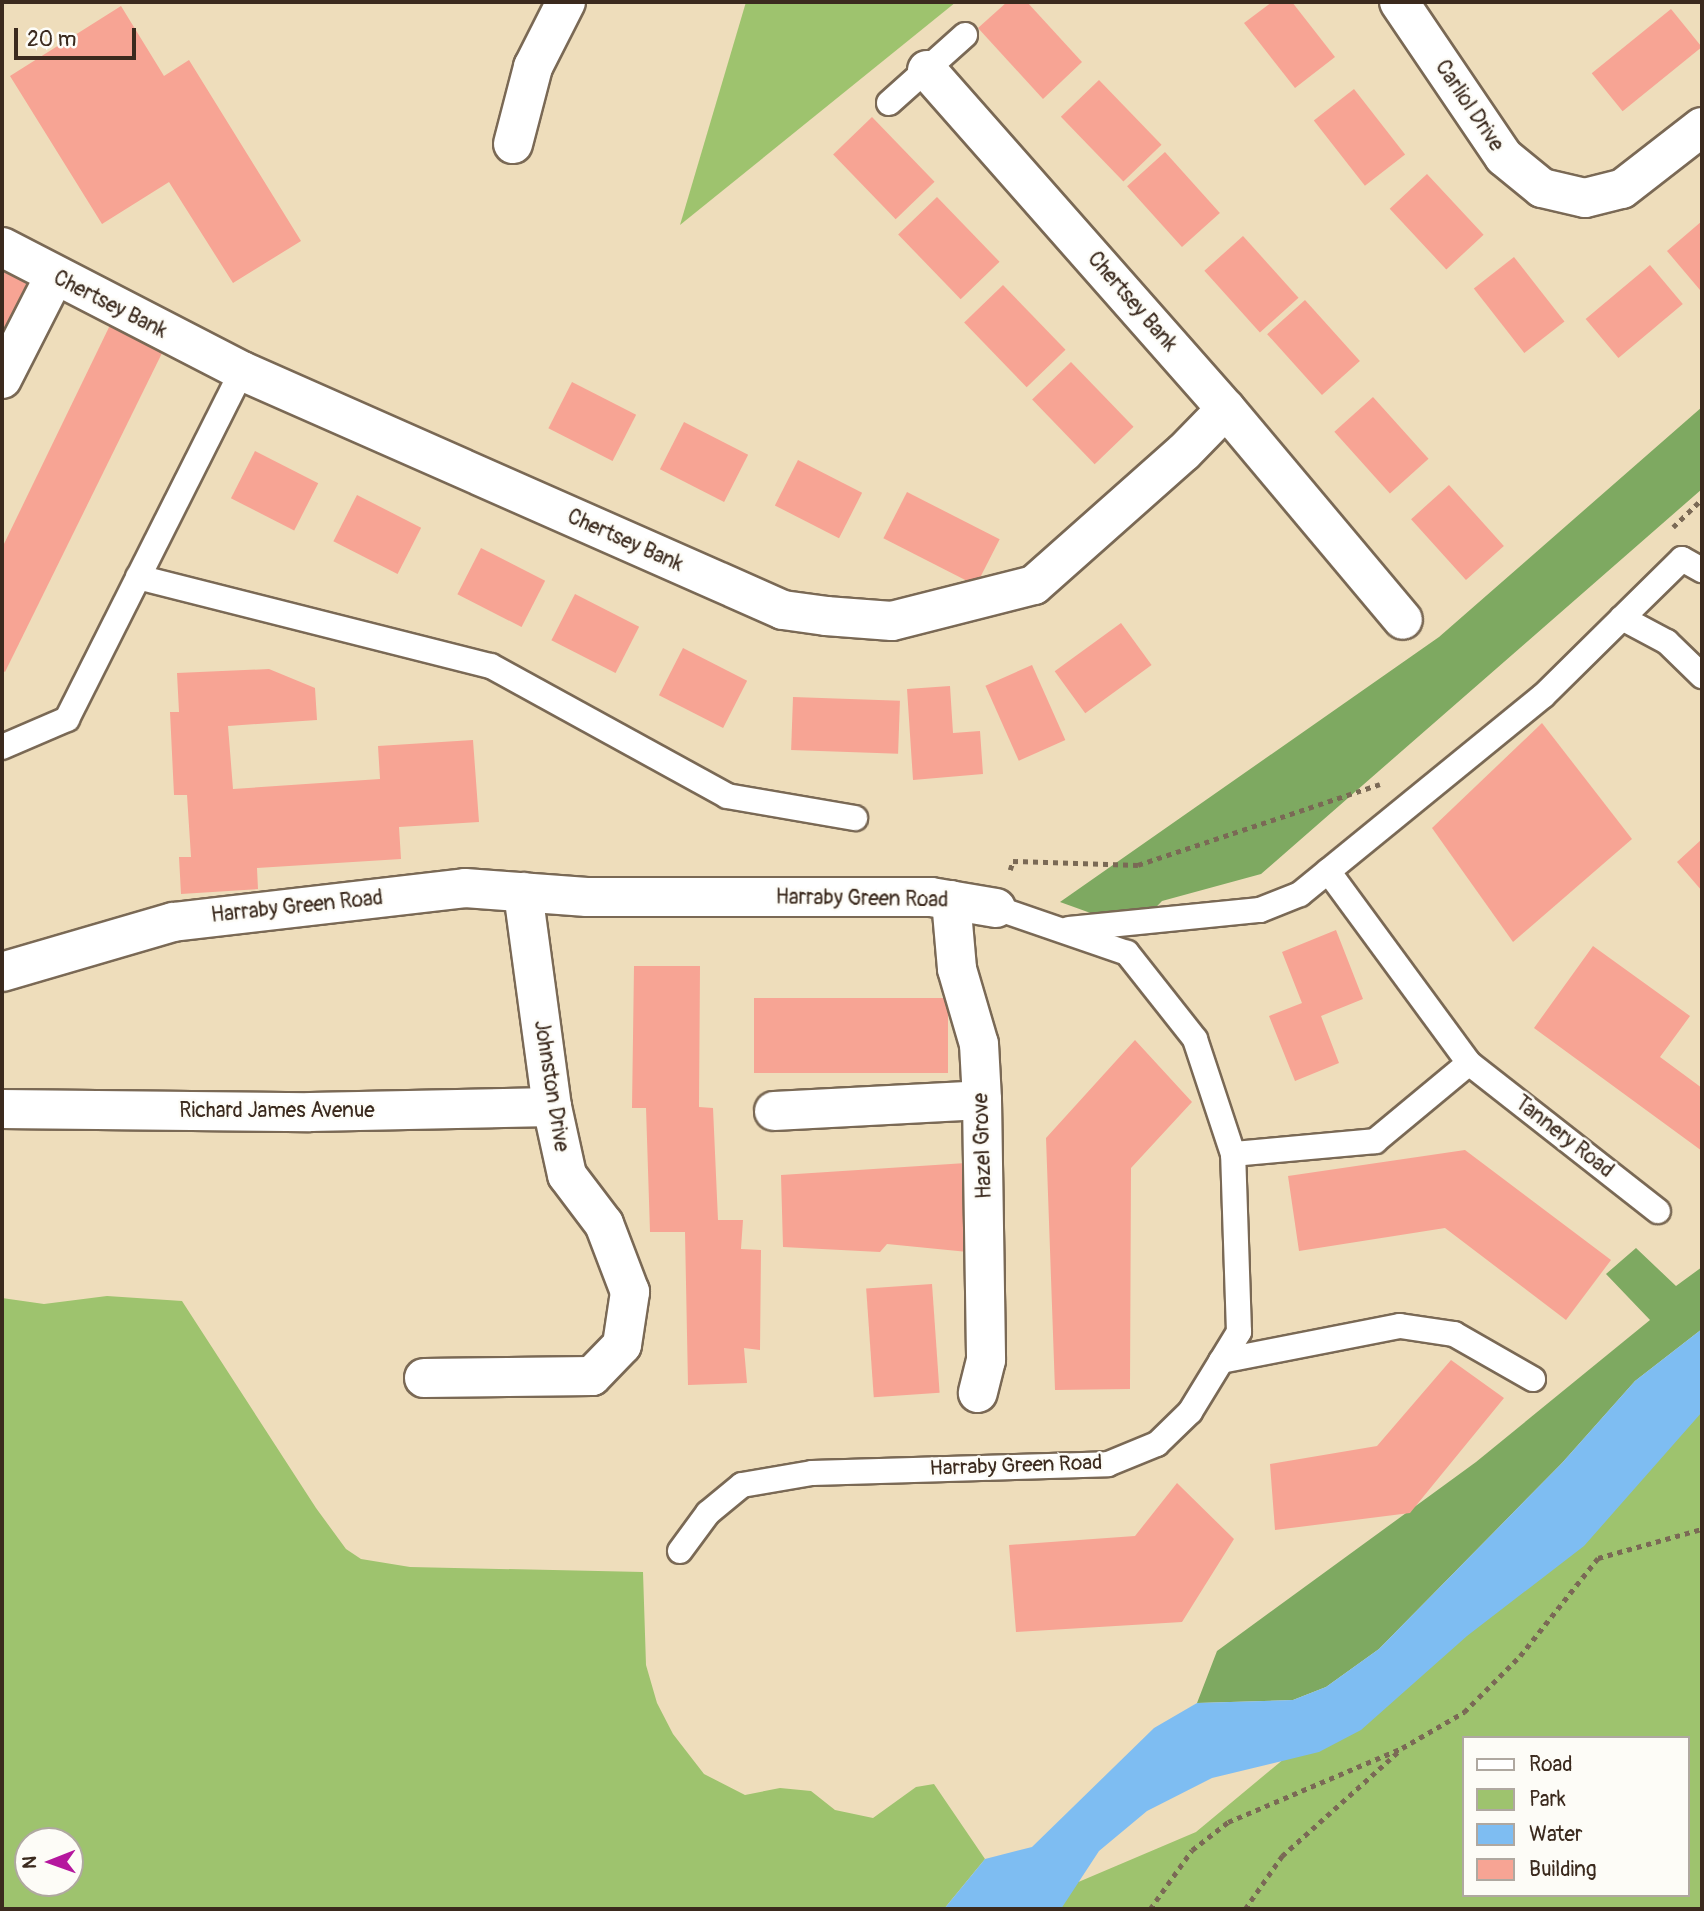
<!DOCTYPE html>
<style>
body{margin:0}
#map{position:relative;width:1704px;height:1911px;overflow:hidden;background:#edb;font-family:Pangolin,sans-serif}
div>[style]{position:absolute}
[style*='--x']{left:calc(var(--x)*1px);top:calc(var(--y)*1px);width:calc(var(--w)*1px);rotate:calc(var(--a)*1deg)}
.green>*{inset:0;background:#9ec36e}
.forest>*{inset:0;background:#7ea961}
.water>*{inset:0;background:#7ebdf2}
.building>*{inset:0;background:#f7a494;transform-origin:0 0}
.path>*{height:4.5px;margin-top:-2.25px;transform-origin:0;background:repeating-linear-gradient(90deg,#7a6955 0 5px,transparent 0 10px)}
.roads{filter:drop-shadow(2px 0 #7a6955) drop-shadow(-2px 0 #7a6955) drop-shadow(0 2px #7a6955) drop-shadow(0 -2px #7a6955)}
.lane>*{height:24px;margin:-12px;padding:0 12px;transform-origin:12px;border-radius:12px;background:#fff}
.street>*{height:38px;margin:-19px;padding:0 19px;transform-origin:19px;border-radius:19px;background:#fff}
span{translate:-50% -50%;white-space:nowrap;text-align:center;line-height:1.15;-webkit-text-stroke:5px #fdfcf7;paint-order:stroke}
.street-label{font-size:21px;color:#3b2a1e}
.frame{position:absolute;inset:0;border:4px solid #3b2a1e;pointer-events:none}
.legend{position:absolute;left:1462px;top:1736px;width:228px;height:161px;box-sizing:border-box;background:#fdfcf7;border:2px solid #afa8a0;margin:0;padding:9px 12px;list-style:none;font-size:21px;color:#3b2a1e}
.legend li{display:flex;align-items:center;gap:14px;height:35px}
.legend b{width:35px;border:2px solid #afa8a0}
.north{position:absolute;left:14px;top:1827px;width:70px;height:70px;box-sizing:border-box;background:#fdfcf7;border:2px solid #afa8a0;border-radius:50%;rotate:269deg;font-size:19px;font-weight:700;line-height:28px;text-align:center;color:#3b2a1e}
.north::after{content:'';display:block;margin:auto;width:24px;height:32px;background:#b5179e;clip-path:polygon(50% 0,100% 100%,50% 72%,0 100%)}
.scale{position:absolute;left:14px;top:28px;width:122px;height:32px;box-sizing:border-box;border:4px solid #3b2a1e;border-top:0;padding-left:9px;font-size:21px;line-height:24px;white-space:nowrap;color:#3b2a1e;-webkit-text-stroke:5px #fdfcf7;paint-order:stroke}
</style>
<div id="map">
<div class="green">
<i style="clip-path:polygon(746px 2px,956px 2px,680px 225px)"></i>
<i style="clip-path:polygon(evenodd,107px 1296px,182px 1301px,316px 1508px,346px 1549px,361px 1559px,410px 1567px,643px 1572px,646px 1665px,657px 1703px,673px 1734px,704px 1774px,745px 1795px,780px 1788px,811px 1791px,835px 1810px,873px 1818px,916px 1787px,934px 1784px,985px 1859px,944px 1909px,2px 1909px,2px 1298px,44px 1304px,107px 1296px,28px 1841px,70px 1841px,70px 1883px,28px 1883px,28px 1841px)"></i>
<i style="clip-path:polygon(evenodd,1702px 1411px,1702px 1909px,1015px 1909px,1196px 1832px,1702px 1411px,1464px 1738px,1688px 1738px,1688px 1895px,1464px 1895px,1464px 1738px)"></i>
</div>
<div class="forest">
<i style="clip-path:polygon(1702px 407px,1702px 489px,1261px 874px,1162px 901px,1135px 929px,1060px 902px,1439px 637px)"></i>
<i style="clip-path:polygon(1636px 1248px,1676px 1286px,1702px 1267px,1702px 1329px,1635px 1381px,1562px 1463px,1379px 1649px,1326px 1687px,1293px 1700px,1197px 1703px,1217px 1651px,1476px 1462px,1650px 1320px,1606px 1274px)"></i>
</div>
<div class="water">
<i style="clip-path:polygon(1702px 1329px,1702px 1412px,1584px 1546px,1467px 1636px,1361px 1730px,1319px 1752px,1212px 1778px,1147px 1811px,1099px 1851px,1061px 1909px,944px 1909px,985px 1859px,1032px 1847px,1154px 1728px,1197px 1703px,1293px 1700px,1326px 1687px,1379px 1649px,1562px 1463px,1635px 1381px)"></i>
</div>
<div class="building">
<i style="clip-path:polygon(1007px 2px,1027px 2px,1082px 62px,1043px 99px,978px 28px)"></i>
<i style="clip-path:polygon(1272px 2px,1292px 2px,1335px 57px,1295px 88px,1244px 23px)"></i>
<i style="clip-path:polygon(121px 6px,164px 76px,189px 60px,301px 241px,233px 283px,169px 182px,102px 224px,10px 76px)"></i>
<i style="left:1671px;top:9px;width:49px;height:102px;rotate:51deg"></i>
<i style="left:1099px;top:80px;width:90px;height:53px;rotate:46deg"></i>
<i style="left:1354px;top:89px;width:83px;height:51px;rotate:52deg"></i>
<i style="left:872px;top:117px;width:90px;height:54px;rotate:46deg"></i>
<i style="left:1165px;top:152px;width:82px;height:51px;rotate:48deg"></i>
<i style="left:1427px;top:174px;width:83px;height:51px;rotate:47deg"></i>
<i style="left:937px;top:197px;width:90px;height:54px;rotate:46deg"></i>
<i style="clip-path:polygon(1702px 221px,1702px 288px,1700px 290px,1667px 251px)"></i>
<i style="left:1243px;top:236px;width:83px;height:52px;rotate:48deg"></i>
<i style="left:1514px;top:257px;width:82px;height:51px;rotate:52deg"></i>
<i style="left:1650px;top:265px;width:51px;height:84px;rotate:50deg"></i>
<i style="clip-path:polygon(2px 266px,37px 283px,2px 354px)"></i>
<i style="left:1003px;top:285px;width:90px;height:54px;rotate:46deg"></i>
<i style="left:1305px;top:300px;width:82px;height:51px;rotate:48deg"></i>
<i style="clip-path:polygon(113px 319px,166px 345px,5px 672px,2px 670px,2px 548px)"></i>
<i style="left:1071px;top:362px;width:90px;height:54px;rotate:46deg"></i>
<i style="left:572px;top:382px;width:72px;height:52px;rotate:27deg"></i>
<i style="left:1373px;top:397px;width:83px;height:52px;rotate:48deg"></i>
<i style="left:684px;top:422px;width:72px;height:53px;rotate:27deg"></i>
<i style="left:255px;top:451px;width:71px;height:53px;rotate:27deg"></i>
<i style="left:798px;top:460px;width:72px;height:51px;rotate:27deg"></i>
<i style="left:1449px;top:485px;width:82px;height:51px;rotate:48deg"></i>
<i style="left:907px;top:492px;width:104px;height:52px;rotate:27deg"></i>
<i style="left:357px;top:495px;width:72px;height:52px;rotate:27deg"></i>
<i style="left:481px;top:548px;width:72px;height:52px;rotate:27deg"></i>
<i style="left:575px;top:594px;width:72px;height:52px;rotate:27deg"></i>
<i style="left:1121px;top:623px;width:52px;height:82px;rotate:54deg"></i>
<i style="left:683px;top:648px;width:72px;height:53px;rotate:27deg"></i>
<i style="left:1032px;top:665px;width:82px;height:51px;rotate:66deg"></i>
<i style="clip-path:polygon(269px 669px,315px 688px,317px 720px,228px 726px,233px 789px,380px 779px,378px 746px,473px 740px,479px 822px,399px 827px,401px 859px,257px 868px,258px 889px,181px 894px,179px 857px,191px 857px,187px 795px,174px 795px,170px 712px,179px 712px,177px 673px)"></i>
<i style="clip-path:polygon(950px 686px,953px 733px,980px 731px,983px 774px,913px 780px,907px 689px)"></i>
<i style="left:793px;top:697px;width:107px;height:53px;rotate:2deg"></i>
<i style="clip-path:polygon(1542px 723px,1632px 839px,1513px 942px,1432px 828px)"></i>
<i style="clip-path:polygon(1702px 839px,1702px 891px,1677px 862px)"></i>
<i style="clip-path:polygon(1336px 930px,1363px 999px,1321px 1016px,1339px 1063px,1295px 1081px,1269px 1016px,1302px 1003px,1282px 952px)"></i>
<i style="clip-path:polygon(1593px 946px,1690px 1016px,1660px 1057px,1702px 1088px,1702px 1151px,1534px 1028px)"></i>
<i style="clip-path:polygon(634px 966px,700px 966px,699px 1107px,713px 1108px,718px 1220px,743px 1220px,741px 1249px,761px 1250px,760px 1350px,744px 1348px,747px 1383px,688px 1385px,685px 1232px,650px 1232px,646px 1108px,632px 1108px)"></i>
<i style="left:754px;top:998px;width:194px;height:75px"></i>
<i style="clip-path:polygon(1135px 1040px,1192px 1102px,1131px 1168px,1130px 1389px,1055px 1390px,1046px 1138px)"></i>
<i style="clip-path:polygon(1465px 1150px,1611px 1260px,1566px 1320px,1445px 1228px,1299px 1251px,1288px 1176px)"></i>
<i style="clip-path:polygon(966px 1163px,968px 1252px,887px 1244px,880px 1252px,783px 1247px,781px 1175px)"></i>
<i style="left:932px;top:1284px;width:109px;height:66px;rotate:86deg"></i>
<i style="clip-path:polygon(1451px 1360px,1504px 1398px,1410px 1513px,1275px 1530px,1270px 1464px,1377px 1446px)"></i>
<i style="clip-path:polygon(1177px 1483px,1234px 1539px,1182px 1622px,1016px 1632px,1009px 1545px,1135px 1536px)"></i>
</div>
<div class="path">
<i style="--x:1673;--y:527;--w:40;--a:-44"></i>
<i style="--x:1010;--y:870;--w:9;--a:-72"></i>
<i style="--x:1013;--y:861;--w:125;--a:1.8"></i>
<i style="--x:1138;--y:865;--w:255;--a:-18.5"></i>
<i style="--x:1150;--y:1909;--w:72;--a:-54.6"></i>
<i style="--x:1192;--y:1850;--w:46;--a:-37.9"></i>
<i style="--x:1228;--y:1822;--w:189;--a:-23"></i>
<i style="--x:1402;--y:1748;--w:72;--a:-30.1"></i>
<i style="--x:1464;--y:1712;--w:79;--a:-45"></i>
<i style="--x:1520;--y:1656;--w:125;--a:-51.5"></i>
<i style="--x:1598;--y:1558;--w:108;--a:-15.6"></i>
<i style="--x:1245;--y:1909;--w:65;--a:-55.1"></i>
<i style="--x:1282;--y:1856;--w:159;--a:-41.9"></i>
</div>
<div class="roads">
<div class="lane">
<i style="--x:889;--y:103;--w:102;--a:-41.8"></i>
<i style="--x:138;--y:577;--w:364;--a:14.2"></i>
<i style="--x:491;--y:666;--w:269;--a:28.8"></i>
<i style="--x:727;--y:796;--w:130;--a:9.8"></i>
<i style="--x:1622;--y:618;--w:84;--a:-44.5"></i>
<i style="--x:1682;--y:559;--w:23;--a:29"></i>
<i style="--x:2;--y:747;--w:71;--a:-23.3"></i>
<i style="--x:67;--y:719;--w:390;--a:-63.3"></i>
<i style="--x:1328;--y:871;--w:238;--a:53.7"></i>
<i style="--x:1469;--y:1063;--w:240;--a:38.1"></i>
<i style="--x:1069;--y:929;--w:192;--a:-5.7"></i>
<i style="--x:1260;--y:910;--w:43;--a:-21.8"></i>
<i style="--x:1300;--y:894;--w:313;--a:-39.2"></i>
<i style="--x:1543;--y:696;--w:111;--a:-44.6"></i>
<i style="--x:1622;--y:618;--w:51;--a:28.1"></i>
<i style="--x:1667;--y:642;--w:49;--a:44.2"></i>
<i style="--x:1233;--y:1154;--w:143;--a:-5.2"></i>
<i style="--x:1375;--y:1141;--w:122;--a:-39.7"></i>
<i style="--x:1221;--y:1361;--w:182;--a:-11.1"></i>
<i style="--x:1400;--y:1326;--w:55;--a:8.4"></i>
<i style="--x:1454;--y:1334;--w:91;--a:29.7"></i>
<i style="--x:680;--y:1551;--w:47;--a:-53.6"></i>
<i style="--x:708;--y:1513;--w:44;--a:-39.5"></i>
<i style="--x:742;--y:1485;--w:71;--a:-9.7"></i>
<i style="--x:812;--y:1473;--w:296;--a:-1.7"></i>
<i style="--x:1108;--y:1464;--w:53;--a:-22.2"></i>
<i style="--x:1157;--y:1444;--w:46;--a:-44.1"></i>
<i style="--x:1190;--y:1412;--w:94;--a:-58.5"></i>
<i style="--x:1239;--y:1332;--w:178;--a:-91.9"></i>
<i style="--x:1233;--y:1154;--w:121;--a:-108.3"></i>
<i style="--x:1195;--y:1039;--w:110;--a:-128.3"></i>
<i style="--x:1127;--y:953;--w:139;--a:-161"></i>
</div>
<div class="street">
<i style="--x:1399;--y:2;--w:187;--a:55.9"></i>
<i style="--x:1504;--y:157;--w:49;--a:39.2"></i>
<i style="--x:1542;--y:188;--w:44;--a:13.1"></i>
<i style="--x:1585;--y:198;--w:38;--a:-14"></i>
<i style="--x:1622;--y:189;--w:101;--a:-37.8"></i>
<i style="--x:927;--y:70;--w:452;--a:48.6"></i>
<i style="--x:1226;--y:409;--w:275;--a:50"></i>
<i style="--x:513;--y:144;--w:80;--a:-75.4"></i>
<i style="--x:533;--y:67;--w:73;--a:-63.1"></i>
<i style="--x:2;--y:247;--w:270;--a:27.3"></i>
<i style="--x:242;--y:371;--w:591;--a:23.83"></i>
<i style="--x:783;--y:610;--w:43;--a:7.9"></i>
<i style="--x:826;--y:616;--w:66;--a:4.3"></i>
<i style="--x:892;--y:621;--w:146;--a:-14.2"></i>
<i style="--x:1034;--y:585;--w:200;--a:-41.6"></i>
<i style="--x:1184;--y:452;--w:60;--a:-45.7"></i>
<i style="--x:2;--y:379;--w:114;--a:-63"></i>
<i style="--x:951;--y:900;--w:69;--a:85"></i>
<i style="--x:957;--y:969;--w:78;--a:73.7"></i>
<i style="--x:979;--y:1044;--w:56;--a:86.9"></i>
<i style="--x:982;--y:1100;--w:260;--a:89.1"></i>
<i style="--x:986;--y:1360;--w:34;--a:104"></i>
<i style="--x:2;--y:972;--w:178;--a:-16.3"></i>
<i style="--x:173;--y:922;--w:294;--a:-6.6"></i>
<i style="--x:465;--y:888;--w:122;--a:4.2"></i>
<i style="--x:587;--y:897;--w:344;--a:0"></i>
<i style="--x:931;--y:897;--w:66;--a:9.6"></i>
<i style="--x:2;--y:1109;--w:308;--a:0.6"></i>
<i style="--x:310;--y:1112;--w:242;--a:-1.2"></i>
<i style="--x:774;--y:1111;--w:208;--a:-3"></i>
<i style="--x:424;--y:1378;--w:168;--a:-0.7"></i>
<i style="--x:592;--y:1376;--w:43;--a:-45.9"></i>
<i style="--x:622;--y:1345;--w:54;--a:-81.4"></i>
<i style="--x:630;--y:1292;--w:73;--a:-110.9"></i>
<i style="--x:604;--y:1224;--w:61;--a:-127.1"></i>
<i style="--x:567;--y:1175;--w:70;--a:-102.4"></i>
<i style="--x:552;--y:1107;--w:217;--a:-97.7"></i>
</div>
</div>
<div class="street-label">
<span style="left:1469px;top:106px;rotate:56deg">Carliol Drive</span>
<span style="left:1132px;top:302px;rotate:49deg">Chertsey Bank</span>
<span style="left:110px;top:305px;rotate:27deg">Chertsey Bank</span>
<span style="left:625px;top:541px;rotate:24deg">Chertsey Bank</span>
<span style="left:862px;top:899px;rotate:1deg">Harraby Green Road</span>
<span style="left:297px;top:907px;rotate:-6deg">Harraby Green Road</span>
<span style="left:551px;top:1086px;rotate:81deg">Johnston Drive</span>
<span style="left:277px;top:1111px">Richard James Avenue</span>
<span style="left:1564px;top:1137px;rotate:38deg">Tannery Road</span>
<span style="left:983px;top:1146px;rotate:-92deg">Hazel Grove</span>
<span style="left:1016px;top:1466px;rotate:-2deg">Harraby Green Road</span>
</div>
<div class="frame"></div>
<ul class="legend">
<li><b style="height:9px;background:#fff"></b>Road</li>
<li><b style="height:19px;background:#9ec36e"></b>Park</li>
<li><b style="height:19px;background:#7ebdf2"></b>Water</li>
<li><b style="height:19px;background:#f7a494"></b>Building</li>
</ul>
<div class="north">N</div>
<div class="scale">20 m</div>
</div>
